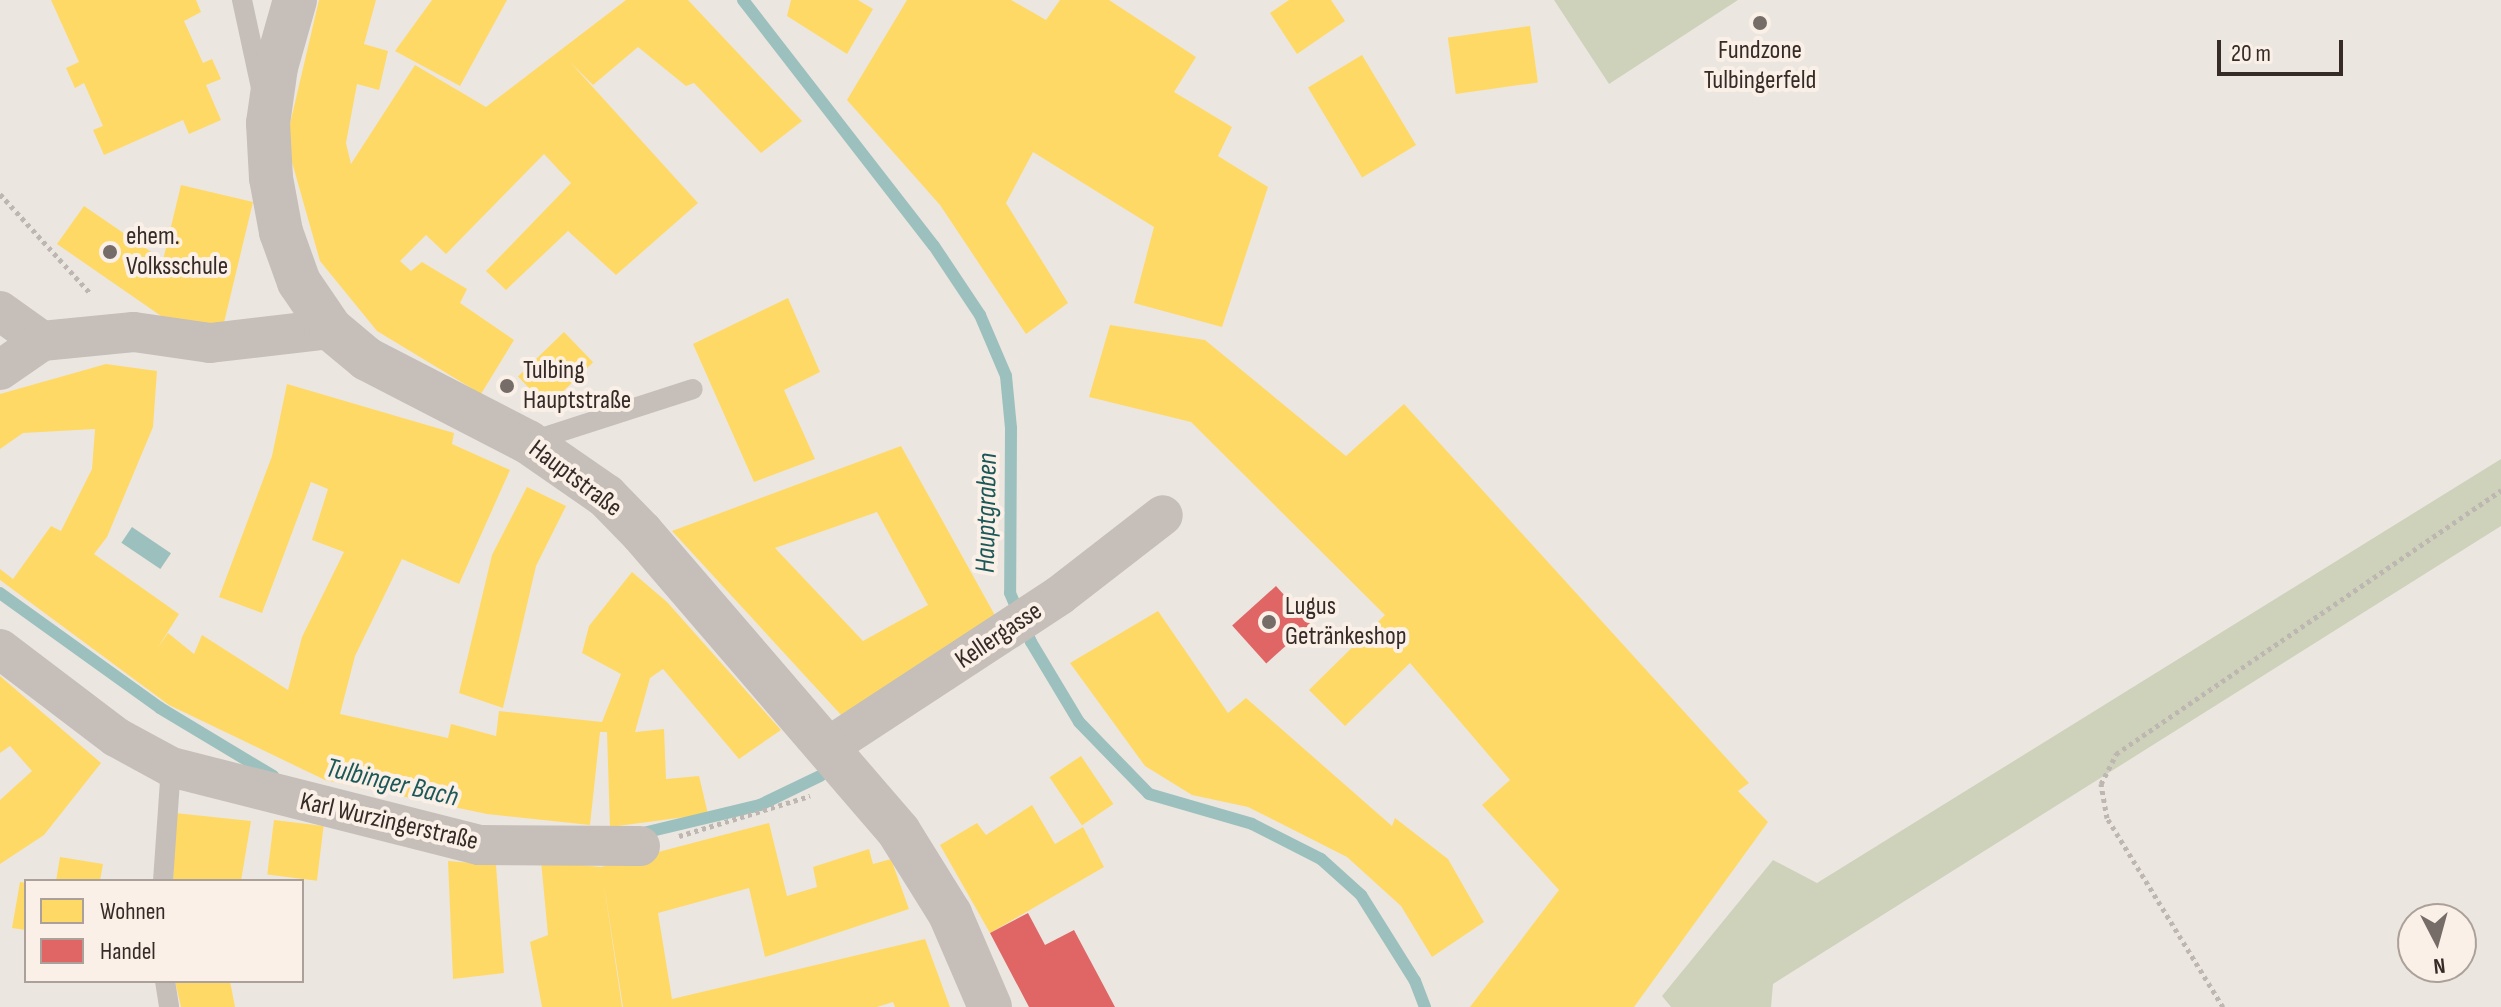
<!DOCTYPE html>
<meta charset="utf-8">
<style>
body{margin:0}
#map{position:relative;width:2501px;height:1007px;overflow:hidden;background:#ece6e0;font-family:"Sofia Sans Condensed",sans-serif}
div>[style]{position:absolute}
[style*='--x']{left:calc(var(--x)*1px);top:calc(var(--y)*1px);width:calc(var(--w)*1px);rotate:calc(var(--a)*1deg)}
.green>*{inset:0;background:#ced2ba}
.water>*{inset:0;background:#9cc0bd;transform-origin:0 0}
.homes>*{inset:0;background:#ffd966;transform-origin:0 0}
.shops>*{inset:0;background:#e06666;transform-origin:0 0}
.stream>*{height:12px;margin:-6px;padding:0 6px;transform-origin:6px;border-radius:6px;background:#9cc0bd}
.path>*{height:5px;margin-top:-2.5px;transform-origin:0;background:repeating-linear-gradient(90deg,#beb6b1 0 4px,transparent 0 8px)}
.service>*{height:20px;margin:-10px;padding:0 10px;transform-origin:10px;border-radius:10px;background:#c5beb9}
.minor>*{height:40px;margin:-20px;padding:0 20px;transform-origin:20px;border-radius:20px;background:#c5beb9}
.tertiary>*{height:44px;margin:-22px;padding:0 22px;transform-origin:22px;border-radius:22px;background:#c5beb9}
.dots>*{width:22px;height:22px;translate:-50% -50%;box-sizing:border-box;border:4px solid #faf0e7;border-radius:50%}
span{translate:-50% -50%;white-space:nowrap;text-align:center;line-height:1.15;-webkit-text-stroke:8px #faf0e7;paint-order:stroke}
.poi-label{font-size:26px;color:#362b27}
.left{translate:0 -50%;text-align:left}
.street-label{font-size:26px;color:#362b27}
.water-label{font-size:28px;color:#1c5858;font-style:italic}
.legend{position:absolute;left:24px;top:879px;width:280px;height:104px;box-sizing:border-box;background:#faf0e7;border:2px solid #aca19a;margin:0;padding:10px 14px;list-style:none;font-size:24px;color:#362b27}
.legend li{display:flex;align-items:center;gap:16px;height:40px}
.legend b{width:40px;border:2px solid #aca19a}
.north{position:absolute;left:2397px;top:903px;width:80px;height:80px;box-sizing:border-box;background:#faf0e7;border:2px solid #aca19a;border-radius:50%;rotate:174deg;font-size:22px;font-weight:700;line-height:32px;text-align:center;color:#362b27}
.north::after{content:'';display:block;margin:auto;width:28px;height:36px;background:#766c68;clip-path:polygon(50% 0,100% 100%,50% 72%,0 100%)}
.scale{position:absolute;left:2217px;top:40px;width:126px;height:36px;box-sizing:border-box;border:4px solid #362b27;border-top:0;padding-left:10px;font-size:24px;line-height:28px;white-space:nowrap;color:#362b27;-webkit-text-stroke:6px #faf0e7;paint-order:stroke}
</style>
<div id="map">
<div class="green">
<i style="clip-path:polygon(1554px 0,1738px 0,1609px 84px)"></i>
<i style="clip-path:polygon(2501px 459px,2501px 526px,1773px 984px,1771px 1007px,1671px 1007px,1662px 996px,1773px 860px,1817px 883px)"></i>
</div>
<div class="water">
<i style="left:132px;top:527px;width:47px;height:19px;rotate:34deg"></i>
</div>
<div class="homes">
<i style="clip-path:polygon(51px 0,196px 0,201px 12px,184px 21px,203px 63px,212px 59px,221px 79px,206px 85px,221px 120px,189px 134px,183px 120px,104px 155px,93px 130px,103px 126px,84px 83px,75px 88px,66px 68px,79px 62px)"></i>
<i style="clip-path:polygon(319px 0,376px 0,364px 44px,388px 51px,379px 90px,357px 84px,346px 143px,351px 164px,415px 65px,486px 107px,626px 0,688px 0,802px 121px,761px 153px,694px 83px,686px 86px,638px 47px,593px 85px,570px 62px,698px 203px,616px 275px,568px 231px,506px 290px,486px 271px,571px 183px,544px 154px,446px 254px,426px 235px,400px 261px,411px 271px,422px 262px,467px 289px,460px 303px,514px 340px,481px 394px,377px 331px,320px 261px,286px 141px)"></i>
<i style="clip-path:polygon(432px 0,507px 0,460px 86px,395px 51px)"></i>
<i style="clip-path:polygon(791px 0,858px 0,873px 9px,847px 54px,787px 16px)"></i>
<i style="clip-path:polygon(907px 0,1011px 0,1046px 20px,1060px 0,1109px 0,1196px 57px,1174px 92px,1232px 127px,1218px 156px,1268px 187px,1222px 327px,1134px 303px,1154px 227px,1033px 152px,1006px 203px,1068px 303px,1026px 334px,940px 205px,847px 100px)"></i>
<i style="clip-path:polygon(1289px 0,1331px 0,1345px 21px,1297px 54px,1270px 13px)"></i>
<i style="left:1530px;top:26px;width:57px;height:83px;rotate:82deg"></i>
<i style="left:1362px;top:55px;width:105px;height:63px;rotate:59deg"></i>
<i style="clip-path:polygon(181px 185px,253px 202px,222px 331px,164px 318px,57px 244px,84px 206px,163px 260px)"></i>
<i style="clip-path:polygon(788px 298px,820px 372px,784px 390px,815px 459px,754px 482px,693px 344px)"></i>
<i style="clip-path:polygon(1110px 325px,1205px 340px,1346px 456px,1404px 404px,1749px 783px,1738px 791px,1768px 822px,1634px 1007px,1470px 1007px,1559px 890px,1482px 805px,1510px 780px,1410px 663px,1345px 726px,1309px 690px,1385px 615px,1191px 422px,1089px 397px)"></i>
<i style="left:564px;top:332px;width:42px;height:64px;rotate:46deg"></i>
<i style="clip-path:polygon(106px 364px,157px 371px,153px 427px,107px 537px,94px 554px,179px 614px,157px 649px,168px 633px,194px 654px,202px 635px,288px 690px,302px 637px,344px 552px,312px 540px,328px 489px,311px 482px,262px 613px,219px 597px,272px 456px,287px 384px,454px 433px,452px 444px,510px 470px,459px 584px,402px 559px,355px 656px,340px 714px,448px 738px,451px 724px,496px 736px,499px 711px,602px 722px,621px 674px,582px 653px,589px 626px,632px 572px,667px 602px,781px 730px,739px 759px,663px 669px,650px 678px,635px 732px,664px 729px,666px 779px,699px 776px,708px 814px,610px 827px,607px 732px,600px 732px,590px 825px,487px 814px,325px 780px,169px 705px,0 580px,0 569px,13px 579px,51px 526px,61px 531px,92px 469px,95px 429px,23px 433px,0 449px,0 394px)"></i>
<i style="clip-path:polygon(evenodd,901px 446px,997px 619px,842px 716px,672px 531px,901px 446px,877px 512px,928px 605px,863px 641px,775px 548px,877px 512px)"></i>
<i style="clip-path:polygon(527px 487px,566px 506px,536px 566px,503px 708px,459px 693px,492px 555px)"></i>
<i style="clip-path:polygon(1158px 611px,1228px 713px,1246px 698px,1392px 826px,1395px 818px,1448px 859px,1484px 922px,1432px 957px,1401px 906px,1347px 857px,1248px 807px,1192px 795px,1145px 766px,1070px 663px)"></i>
<i style="clip-path:polygon(0 676px,101px 763px,44px 835px,0 864px,0 800px,32px 771px,10px 746px,0 753px)"></i>
<i style="left:1081px;top:756px;width:58px;height:38px;rotate:56deg"></i>
<i style="clip-path:polygon(1032px 805px,1055px 844px,1083px 827px,1104px 867px,990px 933px,940px 845px,977px 823px,986px 835px)"></i>
<i style="clip-path:polygon(175px 813px,251px 821px,241px 881px,173px 881px)"></i>
<i style="left:274px;top:820px;width:50px;height:55px;rotate:7deg"></i>
<i style="clip-path:polygon(769px 823px,787px 896px,817px 887px,813px 867px,869px 849px,873px 864px,891px 859px,909px 909px,765px 957px,749px 888px,658px 913px,672px 999px,925px 939px,950px 1007px,895px 1007px,893px 1002px,877px 1007px,623px 1007px,603px 878px,622px 1007px,542px 1007px,530px 942px,548px 935px,541px 861px,601px 867px)"></i>
<i style="clip-path:polygon(60px 857px,103px 864px,100px 881px,56px 881px)"></i>
<i style="clip-path:polygon(448px 861px,496px 865px,504px 973px,453px 979px)"></i>
<i style="clip-path:polygon(20px 882px,26px 883px,26px 930px,12px 928px)"></i>
<i style="clip-path:polygon(175px 981px,230px 981px,235px 1007px,181px 1007px)"></i>
</div>
<div class="shops">
<i style="left:1276px;top:586px;width:51px;height:59px;rotate:48deg"></i>
<i style="clip-path:polygon(1028px 913px,1045px 945px,1074px 930px,1115px 1007px,1029px 1007px,990px 933px)"></i>
</div>
<div class="stream">
<i style="--x:743;--y:0;--w:311;--a:52.2"></i>
<i style="--x:934;--y:246;--w:83;--a:56.3"></i>
<i style="--x:980;--y:315;--w:66;--a:66.9"></i>
<i style="--x:1006;--y:376;--w:52;--a:84.5"></i>
<i style="--x:1011;--y:428;--w:165;--a:90.3"></i>
<i style="--x:1010;--y:593;--w:53;--a:66.8"></i>
<i style="--x:1031;--y:642;--w:93;--a:59"></i>
<i style="--x:1079;--y:722;--w:100;--a:45.8"></i>
<i style="--x:1149;--y:794;--w:107;--a:16.2"></i>
<i style="--x:1252;--y:824;--w:77;--a:26.9"></i>
<i style="--x:1321;--y:859;--w:54;--a:42"></i>
<i style="--x:1361;--y:895;--w:102;--a:57.9"></i>
<i style="--x:1415;--y:981;--w:28;--a:69"></i>
<i style="--x:0;--y:593;--w:197;--a:35.7"></i>
<i style="--x:160;--y:708;--w:132;--a:31"></i>
<i style="--x:639;--y:834;--w:124;--a:-13.5"></i>
<i style="--x:760;--y:805;--w:67;--a:-25.8"></i>
</div>
<div class="path">
<i style="--x:0;--y:194;--w:135;--a:47.7"></i>
<i style="--x:679;--y:836;--w:137;--a:-17"></i>
<i style="--x:2223;--y:1007;--w:222;--a:-121.5"></i>
<i style="--x:2107;--y:818;--w:35;--a:-100"></i>
<i style="--x:2101;--y:784;--w:34;--a:-63"></i>
<i style="--x:2116;--y:754;--w:467;--a:-34.4"></i>
</div>
<div class="service">
<i style="--x:242;--y:0;--w:90;--a:77.8"></i>
<i style="--x:529;--y:442;--w:172;--a:-17.9"></i>
<i style="--x:163;--y:881;--w:114;--a:-86"></i>
<i style="--x:165;--y:981;--w:26;--a:81"></i>
</div>
<div class="minor">
<i style="--x:0;--y:311;--w:52;--a:35.5"></i>
<i style="--x:0;--y:370;--w:51;--a:-34.6"></i>
<i style="--x:42;--y:341;--w:92;--a:-5.6"></i>
<i style="--x:134;--y:332;--w:77;--a:8.2"></i>
<i style="--x:210;--y:343;--w:122;--a:-6.6"></i>
<i style="--x:0;--y:649;--w:146;--a:37.2"></i>
<i style="--x:116;--y:737;--w:63;--a:28.6"></i>
<i style="--x:171;--y:767;--w:318;--a:14.2"></i>
<i style="--x:479;--y:845;--w:161;--a:0.4"></i>
<i style="--x:828;--y:747;--w:277;--a:-33.2"></i>
<i style="--x:1060;--y:595;--w:130;--a:-37.8"></i>
</div>
<div class="tertiary">
<i style="--x:295;--y:0;--w:70;--a:105.8"></i>
<i style="--x:276;--y:67;--w:57;--a:98.1"></i>
<i style="--x:268;--y:123;--w:55;--a:86.9"></i>
<i style="--x:271;--y:178;--w:55;--a:79.5"></i>
<i style="--x:281;--y:232;--w:53;--a:70.2"></i>
<i style="--x:299;--y:282;--w:57;--a:55.8"></i>
<i style="--x:331;--y:329;--w:47;--a:39.8"></i>
<i style="--x:367;--y:359;--w:181;--a:27.3"></i>
<i style="--x:528;--y:442;--w:95;--a:34.7"></i>
<i style="--x:606;--y:496;--w:52;--a:45.8"></i>
<i style="--x:642;--y:533;--w:394;--a:49.3"></i>
<i style="--x:899;--y:832;--w:97;--a:58.1"></i>
<i style="--x:950;--y:914;--w:101;--a:66.7"></i>
</div>
<div class="dots">
<i style="left:1760px;top:23px;background:#766c68"></i>
<i style="left:110px;top:252px;background:#766c68"></i>
<i style="left:507px;top:386px;background:#766c68"></i>
<i style="left:1269px;top:622px;background:#766c68"></i>
</div>
<div class="poi-label">
<span style="left:1760px;top:66px">Fundzone<br>Tulbingerfeld</span>
<span class="left" style="left:126px;top:252px">ehem.<br>Volksschule</span>
<span class="left" style="left:523px;top:386px">Tulbing<br>Hauptstraße</span>
<span class="left" style="left:1285px;top:622px">Lugus<br>Getränkeshop</span>
</div>
<div class="street-label">
<span style="left:575px;top:479px;rotate:37deg">Hauptstraße</span>
<span style="left:999px;top:636px;rotate:-34deg">Kellergasse</span>
<span style="left:389px;top:822px;rotate:13deg">Karl Wurzingerstraße</span>
</div>
<div class="water-label">
<span style="left:987px;top:513px;rotate:-89deg">Hauptgraben</span>
<span style="left:392px;top:783px;rotate:13deg">Tulbinger Bach</span>
</div>
<ul class="legend">
<li><b style="height:22px;background:#ffd966"></b>Wohnen</li>
<li><b style="height:22px;background:#e06666"></b>Handel</li>
</ul>
<div class="north">N</div>
<div class="scale">20 m</div>
</div>
